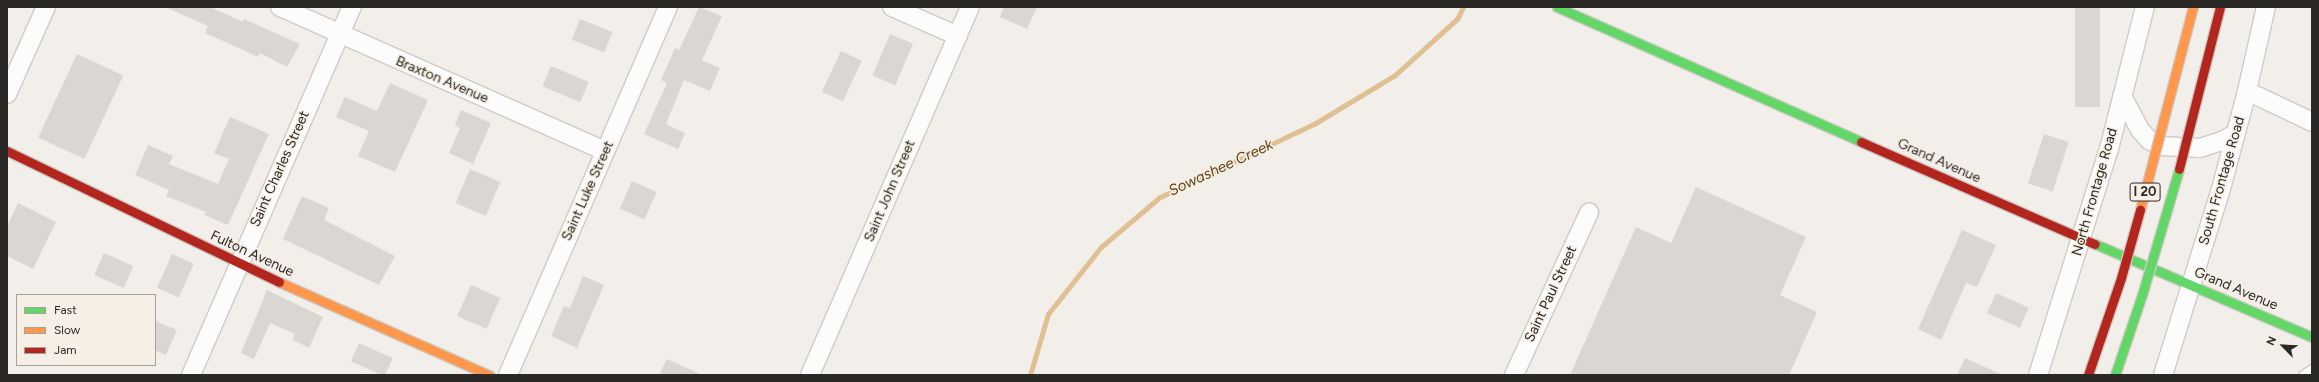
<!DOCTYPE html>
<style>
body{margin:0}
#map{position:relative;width:2319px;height:382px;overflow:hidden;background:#f2eee9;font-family:Figtree,sans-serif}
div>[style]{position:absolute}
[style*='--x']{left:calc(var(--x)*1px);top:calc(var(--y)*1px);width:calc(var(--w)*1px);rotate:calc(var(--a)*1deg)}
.stream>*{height:5px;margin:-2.5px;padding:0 2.5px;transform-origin:2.5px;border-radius:2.5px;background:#dec092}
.building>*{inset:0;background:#dad7d3;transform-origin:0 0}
.roads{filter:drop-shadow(1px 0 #cecbc7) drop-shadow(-1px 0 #cecbc7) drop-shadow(0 1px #cecbc7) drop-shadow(0 -1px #cecbc7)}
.lane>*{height:9px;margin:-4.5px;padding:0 4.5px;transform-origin:4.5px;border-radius:4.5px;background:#fdfcfc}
.street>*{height:18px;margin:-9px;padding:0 9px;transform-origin:9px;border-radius:9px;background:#fdfcfc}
.fast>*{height:9px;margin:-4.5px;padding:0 4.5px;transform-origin:4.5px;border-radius:4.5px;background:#63d668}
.slow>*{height:9px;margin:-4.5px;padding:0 4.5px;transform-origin:4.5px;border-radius:4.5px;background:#ff974d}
.jam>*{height:9px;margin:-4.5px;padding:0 4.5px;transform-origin:4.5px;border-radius:4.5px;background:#b3261e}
.bridges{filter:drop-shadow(1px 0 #cecbc7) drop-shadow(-1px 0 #cecbc7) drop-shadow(0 1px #cecbc7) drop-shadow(0 -1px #cecbc7)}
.fast-bridge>*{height:9px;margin:-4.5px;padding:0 4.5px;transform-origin:4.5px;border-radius:4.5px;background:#63d668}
.slow-bridge>*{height:9px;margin:-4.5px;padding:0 4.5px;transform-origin:4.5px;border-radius:4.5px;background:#ff974d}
.jam-bridge>*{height:9px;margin:-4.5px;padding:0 4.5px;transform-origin:4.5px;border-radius:4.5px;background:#b3261e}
span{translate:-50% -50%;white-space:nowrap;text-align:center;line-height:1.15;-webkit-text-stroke:3px #f6efe5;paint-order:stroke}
.shield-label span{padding:1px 3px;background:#f6efe5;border:1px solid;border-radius:3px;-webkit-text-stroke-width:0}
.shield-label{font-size:13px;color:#2b2925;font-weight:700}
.street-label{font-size:14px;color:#2b2925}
.water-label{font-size:15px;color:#604513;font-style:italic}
.frame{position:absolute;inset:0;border:8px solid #2b2925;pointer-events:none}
.legend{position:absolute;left:16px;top:294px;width:140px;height:72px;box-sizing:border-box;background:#f6efe5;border:1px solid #a5a098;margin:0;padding:5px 7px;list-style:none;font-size:12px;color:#2b2925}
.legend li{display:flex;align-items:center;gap:8px;height:20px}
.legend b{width:20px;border:1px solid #a5a098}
.north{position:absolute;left:2263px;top:326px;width:40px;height:40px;-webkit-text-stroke:3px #f6efe5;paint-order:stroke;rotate:294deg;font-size:11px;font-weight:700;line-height:16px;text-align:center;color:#2b2925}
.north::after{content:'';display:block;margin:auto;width:14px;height:18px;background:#2b2925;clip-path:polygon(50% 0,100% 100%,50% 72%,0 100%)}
</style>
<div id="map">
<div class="stream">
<i style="--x:1030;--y:375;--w:64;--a:-73.6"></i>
<i style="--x:1048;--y:314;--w:85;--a:-51.7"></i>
<i style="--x:1101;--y:247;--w:77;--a:-40.3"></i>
<i style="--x:1160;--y:197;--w:170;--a:-25.4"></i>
<i style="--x:1314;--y:124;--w:95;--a:-31.2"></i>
<i style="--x:1395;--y:75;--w:84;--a:-42.1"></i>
<i style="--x:1457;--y:19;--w:13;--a:-63"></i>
</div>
<div class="building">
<i style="clip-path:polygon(165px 7px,210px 7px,243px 22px,244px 19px,300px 44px,287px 67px,260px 53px,258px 57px,205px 33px,208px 26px)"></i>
<i style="clip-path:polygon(699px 7px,722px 16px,702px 60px,720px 68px,710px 91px,684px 80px,666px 124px,685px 133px,678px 149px,644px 134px,667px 83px,661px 80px,675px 48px,679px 50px)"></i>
<i style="clip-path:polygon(1004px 7px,1037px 7px,1027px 29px,1000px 17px)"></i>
<i style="left:2075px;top:7px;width:25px;height:100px"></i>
<i style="left:580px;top:19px;width:35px;height:22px;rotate:22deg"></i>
<i style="left:890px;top:34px;width:25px;height:45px;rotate:23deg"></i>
<i style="left:841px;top:51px;width:23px;height:45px;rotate:25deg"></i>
<i style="left:77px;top:54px;width:51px;height:92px;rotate:25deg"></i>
<i style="left:551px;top:66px;width:41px;height:22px;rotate:23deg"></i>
<i style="clip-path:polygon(390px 83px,428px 100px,395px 172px,358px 156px,369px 131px,336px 117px,345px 97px,377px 111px)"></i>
<i style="clip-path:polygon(461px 110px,491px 123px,473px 164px,449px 153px,460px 128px,455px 125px)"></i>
<i style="clip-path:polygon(230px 117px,269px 134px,228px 225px,204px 215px,206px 212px,166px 196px,169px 190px,135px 175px,148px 145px,173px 156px,169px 164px,218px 184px,229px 159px,214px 153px)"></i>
<i style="left:2044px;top:134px;width:26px;height:52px;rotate:18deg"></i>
<i style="left:470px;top:169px;width:33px;height:37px;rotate:23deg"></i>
<i style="left:632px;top:181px;width:27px;height:30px;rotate:24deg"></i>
<i style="clip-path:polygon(1696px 187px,1806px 237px,1780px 295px,1817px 312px,1789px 375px,1570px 375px,1636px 227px,1671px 243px)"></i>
<i style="clip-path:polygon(302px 196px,329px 208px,324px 220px,395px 256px,379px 285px,283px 239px)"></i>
<i style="clip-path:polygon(18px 203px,56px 222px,33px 269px,7px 256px,7px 226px)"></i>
<i style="clip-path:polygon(1962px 230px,1996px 245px,1977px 287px,1966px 283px,1941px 340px,1918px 329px)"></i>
<i style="left:104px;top:253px;width:32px;height:24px;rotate:24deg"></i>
<i style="left:172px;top:254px;width:24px;height:37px;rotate:24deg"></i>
<i style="clip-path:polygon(583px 276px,604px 285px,577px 348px,551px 336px,564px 306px,570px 308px)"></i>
<i style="left:471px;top:285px;width:32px;height:34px;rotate:24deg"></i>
<i style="clip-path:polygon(267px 290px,323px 317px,309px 348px,293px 340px,295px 334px,270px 323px,254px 359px,241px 353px)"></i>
<i style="left:1996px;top:293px;width:36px;height:22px;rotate:24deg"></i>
<i style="clip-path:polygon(155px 321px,177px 330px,166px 355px,155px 350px)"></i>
<i style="left:359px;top:343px;width:37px;height:20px;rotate:24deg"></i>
<i style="clip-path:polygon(1965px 358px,2003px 375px,1957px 375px)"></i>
<i style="clip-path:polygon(667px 359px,702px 375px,659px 375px)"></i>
</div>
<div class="roads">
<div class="lane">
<i style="--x:2303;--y:375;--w:11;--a:-34"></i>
</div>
<div class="street">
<i style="--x:280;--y:7;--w:355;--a:23.9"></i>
<i style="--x:892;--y:7;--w:72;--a:23.7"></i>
<i style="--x:2247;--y:91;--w:72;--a:25.5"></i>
<i style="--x:7;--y:94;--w:95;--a:-65.9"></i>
<i style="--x:2122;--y:96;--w:40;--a:62"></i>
<i style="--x:2141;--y:131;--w:12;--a:48"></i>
<i style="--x:2149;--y:140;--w:13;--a:27"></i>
<i style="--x:2161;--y:146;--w:39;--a:3"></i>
<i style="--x:2200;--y:148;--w:25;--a:-18"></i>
<i style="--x:2224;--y:140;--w:14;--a:-30"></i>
<i style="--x:191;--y:375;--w:402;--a:-66.4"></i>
<i style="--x:508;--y:375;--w:401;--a:-66.5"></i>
<i style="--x:810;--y:375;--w:401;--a:-66.5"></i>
<i style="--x:1514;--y:375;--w:179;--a:-65.2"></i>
<i style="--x:2038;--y:375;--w:237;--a:-72.6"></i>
<i style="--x:2109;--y:149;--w:146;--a:-75.8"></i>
<i style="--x:2163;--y:375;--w:195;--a:-72.7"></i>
<i style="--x:2221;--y:189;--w:101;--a:-75.1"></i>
<i style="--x:2247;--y:91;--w:86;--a:-77.3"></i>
</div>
<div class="fast">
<i style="--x:1557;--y:7;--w:333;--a:23.9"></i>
<i style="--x:2095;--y:244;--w:236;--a:23.2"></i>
</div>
<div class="slow">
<i style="--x:279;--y:282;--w:230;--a:23.9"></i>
</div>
<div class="jam">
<i style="--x:1861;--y:142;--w:255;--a:23.6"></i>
<i style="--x:7;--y:151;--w:302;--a:25.7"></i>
</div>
</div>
<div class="bridges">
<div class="fast-bridge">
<i style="--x:2115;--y:375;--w:84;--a:-71.4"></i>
<i style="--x:2142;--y:295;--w:131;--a:-73.6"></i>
</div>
<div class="slow-bridge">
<i style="--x:2140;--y:210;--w:210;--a:-75.4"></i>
</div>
<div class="jam-bridge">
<i style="--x:2179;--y:169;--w:167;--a:-75.8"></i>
<i style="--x:2088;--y:375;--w:102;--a:-71.2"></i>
<i style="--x:2121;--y:278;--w:71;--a:-74.4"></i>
</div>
</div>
<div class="shield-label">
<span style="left:2145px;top:192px">I 20</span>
</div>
<div class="street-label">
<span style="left:442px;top:80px;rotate:23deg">Braxton Avenue</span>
<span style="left:1939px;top:161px;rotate:24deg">Grand Avenue</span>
<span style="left:280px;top:169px;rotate:-66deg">Saint Charles Street</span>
<span style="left:2222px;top:181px;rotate:-74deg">South Frontage Road</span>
<span style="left:588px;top:191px;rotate:-66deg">Saint Luke Street</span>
<span style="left:890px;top:191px;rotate:-67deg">Saint John Street</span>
<span style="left:2095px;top:192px;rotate:-74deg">North Frontage Road</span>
<span style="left:252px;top:254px;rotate:25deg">Fulton Avenue</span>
<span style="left:2236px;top:289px;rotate:23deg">Grand Avenue</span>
<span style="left:1551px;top:294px;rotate:-65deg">Saint Paul Street</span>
</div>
<div class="water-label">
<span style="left:1221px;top:168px;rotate:-25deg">Sowashee Creek</span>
</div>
<div class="frame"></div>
<ul class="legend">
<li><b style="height:5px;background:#63d668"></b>Fast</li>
<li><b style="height:5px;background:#ff974d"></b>Slow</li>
<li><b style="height:5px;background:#b3261e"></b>Jam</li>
</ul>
<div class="north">N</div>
</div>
